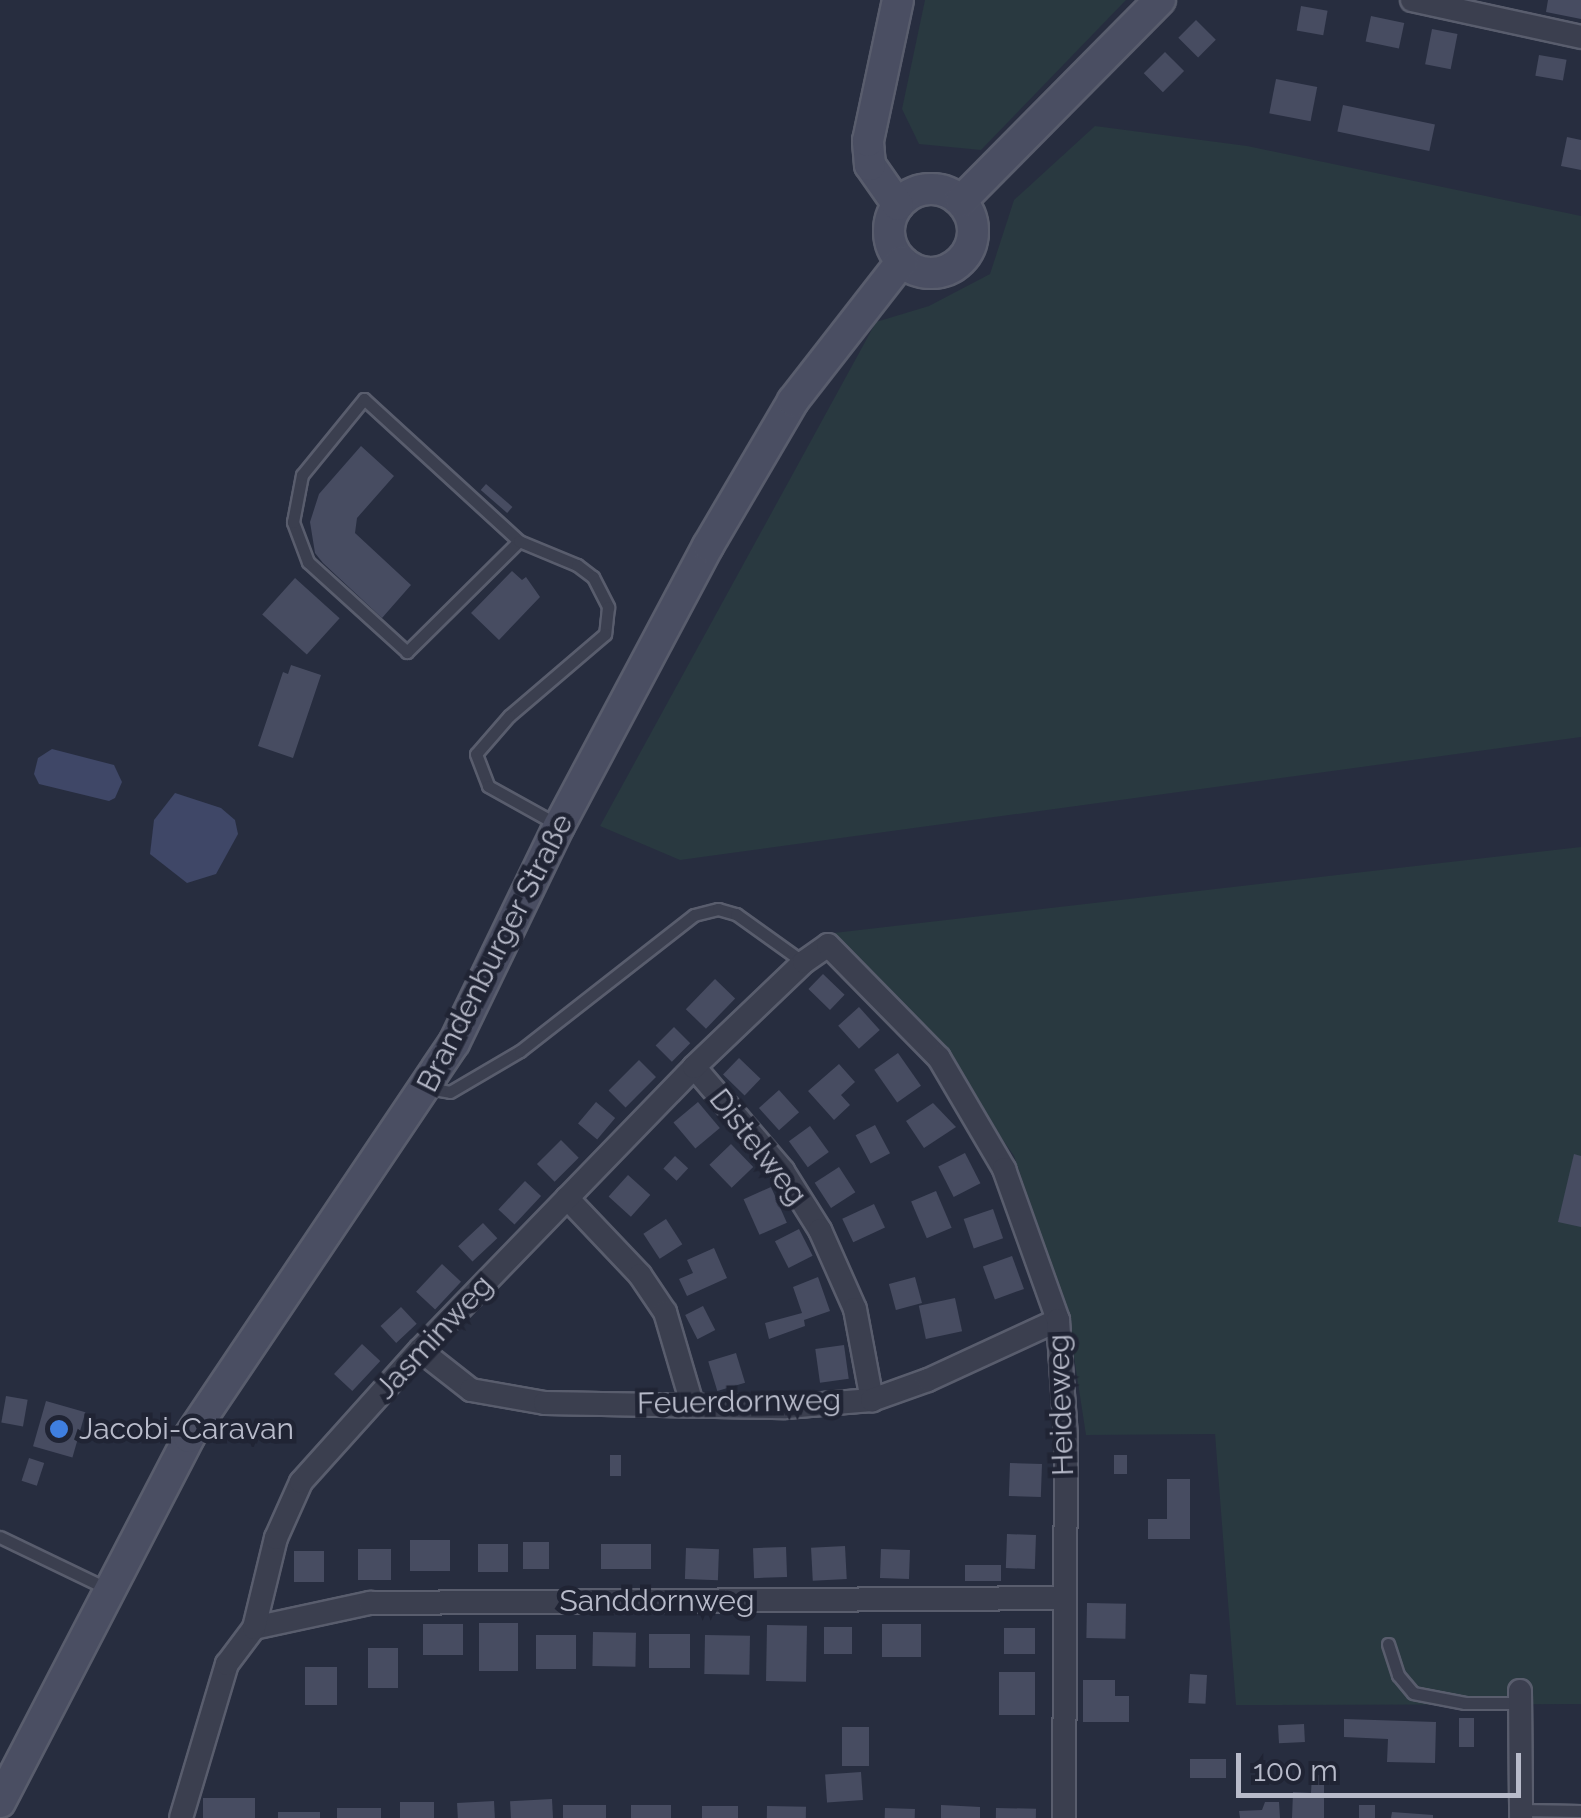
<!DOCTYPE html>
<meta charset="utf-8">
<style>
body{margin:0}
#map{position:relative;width:1581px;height:1818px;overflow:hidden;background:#272d3f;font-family:Raleway,sans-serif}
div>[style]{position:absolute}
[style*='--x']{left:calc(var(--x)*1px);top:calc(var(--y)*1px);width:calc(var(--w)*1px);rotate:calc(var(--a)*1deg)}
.green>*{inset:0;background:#293940}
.water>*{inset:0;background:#3f4767}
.building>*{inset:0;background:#474c61;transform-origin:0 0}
.roads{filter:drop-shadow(2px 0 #595d6d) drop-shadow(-2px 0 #595d6d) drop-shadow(0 2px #595d6d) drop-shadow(0 -2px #595d6d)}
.lane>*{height:11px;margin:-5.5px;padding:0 5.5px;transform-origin:5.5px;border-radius:5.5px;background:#3b3f4f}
.street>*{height:22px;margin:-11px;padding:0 11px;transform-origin:11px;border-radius:11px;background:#3b3f4f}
.secondary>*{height:30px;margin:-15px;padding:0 15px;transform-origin:15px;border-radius:15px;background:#4a4e62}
.secondary>.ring{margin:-15px;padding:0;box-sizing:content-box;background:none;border:30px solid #4a4e62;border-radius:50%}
.dots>*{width:28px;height:28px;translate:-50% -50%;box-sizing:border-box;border:5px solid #202434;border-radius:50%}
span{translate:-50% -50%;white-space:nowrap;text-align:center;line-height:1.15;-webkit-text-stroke:9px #202434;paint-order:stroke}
.street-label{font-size:30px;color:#b8bbca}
.poi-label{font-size:30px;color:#b8bbca}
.left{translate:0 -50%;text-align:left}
.scale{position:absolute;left:1236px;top:1753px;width:285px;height:45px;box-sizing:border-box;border:5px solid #b8bbca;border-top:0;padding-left:12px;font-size:30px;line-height:35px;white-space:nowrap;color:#b8bbca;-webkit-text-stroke:8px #202434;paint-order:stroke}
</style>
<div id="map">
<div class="green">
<i style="clip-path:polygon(925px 0,1126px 0,981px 150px,919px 144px,902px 109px)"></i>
<i style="clip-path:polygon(1095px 126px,1247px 146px,1581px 216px,1581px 737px,680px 860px,600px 826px,876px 322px,929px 306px,990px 274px,1014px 200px)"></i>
<i style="clip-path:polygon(1581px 847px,1581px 1704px,1236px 1705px,1215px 1434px,1086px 1435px,1067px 1311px,1014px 1156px,937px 1045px,825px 934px)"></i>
</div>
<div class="water">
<i style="clip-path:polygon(52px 749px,114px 765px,122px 782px,115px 798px,109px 801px,39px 784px,34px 774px,38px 758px)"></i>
<i style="clip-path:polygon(175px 793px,221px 808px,235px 820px,238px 834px,216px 874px,187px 883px,150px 854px,154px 820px)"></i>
</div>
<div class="building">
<i style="clip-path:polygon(1548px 0,1581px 0,1581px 19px,1546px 12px)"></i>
<i style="left:1301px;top:6px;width:27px;height:25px;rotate:10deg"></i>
<i style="left:1371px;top:16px;width:34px;height:26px;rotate:12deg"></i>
<i style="left:1196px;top:20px;width:28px;height:25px;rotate:45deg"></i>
<i style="left:1432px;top:29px;width:26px;height:36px;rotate:11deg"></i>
<i style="left:1165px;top:52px;width:27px;height:30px;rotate:45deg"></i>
<i style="left:1539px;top:55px;width:28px;height:21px;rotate:10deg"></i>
<i style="left:1276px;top:79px;width:42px;height:35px;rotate:11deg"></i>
<i style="left:1343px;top:105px;width:94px;height:27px;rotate:12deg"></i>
<i style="clip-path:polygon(1567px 137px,1581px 140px,1581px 170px,1561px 166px)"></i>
<i style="clip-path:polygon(361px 446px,394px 476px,357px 518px,355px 533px,411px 585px,382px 618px,323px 563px,315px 553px,310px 522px,319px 494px)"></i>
<i style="left:486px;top:484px;width:35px;height:8px;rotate:41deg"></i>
<i style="clip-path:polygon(512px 571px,522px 580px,526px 577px,540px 597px,499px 640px,471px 613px)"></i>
<i style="left:295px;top:578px;width:60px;height:49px;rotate:42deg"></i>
<i style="clip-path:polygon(291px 665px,321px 675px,293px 758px,258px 746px,283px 672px,288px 674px)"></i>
<i style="left:823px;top:974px;width:30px;height:21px;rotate:44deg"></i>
<i style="left:715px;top:979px;width:28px;height:42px;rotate:44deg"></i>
<i style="left:859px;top:1007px;width:31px;height:28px;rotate:48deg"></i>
<i style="left:674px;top:1027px;width:23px;height:26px;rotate:45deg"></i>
<i style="left:898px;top:1053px;width:40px;height:29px;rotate:55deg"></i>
<i style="left:739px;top:1058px;width:30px;height:23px;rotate:44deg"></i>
<i style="left:639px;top:1060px;width:24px;height:43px;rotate:45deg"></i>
<i style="clip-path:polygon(839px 1064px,855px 1082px,841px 1095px,850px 1105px,834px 1120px,808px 1091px)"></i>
<i style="left:779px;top:1090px;width:30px;height:27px;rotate:48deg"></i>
<i style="left:596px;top:1102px;width:25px;height:28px;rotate:40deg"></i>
<i style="left:698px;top:1102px;width:34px;height:32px;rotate:50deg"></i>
<i style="clip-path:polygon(933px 1103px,956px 1127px,924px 1148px,906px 1121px)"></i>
<i style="left:875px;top:1125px;width:32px;height:22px;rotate:62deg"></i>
<i style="left:810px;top:1126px;width:32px;height:26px;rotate:54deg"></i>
<i style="left:561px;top:1140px;width:25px;height:34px;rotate:45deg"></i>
<i style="left:731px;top:1144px;width:32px;height:30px;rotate:46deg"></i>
<i style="left:965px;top:1153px;width:34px;height:30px;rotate:63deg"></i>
<i style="clip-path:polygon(1574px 1154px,1581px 1156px,1581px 1227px,1558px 1222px)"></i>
<i style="left:675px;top:1156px;width:18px;height:17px;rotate:43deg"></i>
<i style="left:839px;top:1167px;width:30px;height:29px;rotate:57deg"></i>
<i style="left:628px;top:1175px;width:30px;height:29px;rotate:42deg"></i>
<i style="left:525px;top:1181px;width:22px;height:39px;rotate:43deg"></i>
<i style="left:771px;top:1187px;width:39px;height:30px;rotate:66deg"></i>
<i style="left:936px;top:1191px;width:40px;height:27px;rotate:67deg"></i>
<i style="left:874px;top:1204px;width:26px;height:35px;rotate:65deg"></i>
<i style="left:993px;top:1209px;width:31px;height:31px;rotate:71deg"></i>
<i style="left:666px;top:1219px;width:30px;height:27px;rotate:57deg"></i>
<i style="left:483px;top:1223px;width:21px;height:34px;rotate:47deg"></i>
<i style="left:799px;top:1229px;width:30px;height:27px;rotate:63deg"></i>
<i style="clip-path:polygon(714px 1248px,727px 1278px,687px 1296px,679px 1279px,693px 1273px,687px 1260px)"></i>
<i style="left:1012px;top:1256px;width:35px;height:31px;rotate:70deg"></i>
<i style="left:442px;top:1264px;width:26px;height:38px;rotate:43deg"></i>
<i style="clip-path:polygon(818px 1277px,830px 1311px,804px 1320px,805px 1326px,769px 1339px,765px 1323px,802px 1313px,793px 1287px)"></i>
<i style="left:915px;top:1277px;width:27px;height:27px;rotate:75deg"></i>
<i style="left:955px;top:1298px;width:34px;height:37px;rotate:78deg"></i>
<i style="left:703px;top:1306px;width:27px;height:20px;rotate:63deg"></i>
<i style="left:401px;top:1307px;width:23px;height:28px;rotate:47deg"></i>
<i style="left:362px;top:1344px;width:25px;height:41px;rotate:43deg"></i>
<i style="left:844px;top:1345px;width:34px;height:29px;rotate:82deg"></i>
<i style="left:736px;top:1353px;width:31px;height:29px;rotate:73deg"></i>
<i style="left:6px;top:1396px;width:22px;height:27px;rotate:10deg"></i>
<i style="left:46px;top:1401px;width:41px;height:47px;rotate:16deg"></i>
<i style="left:610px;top:1455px;width:11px;height:21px"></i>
<i style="left:1114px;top:1455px;width:13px;height:19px"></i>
<i style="left:29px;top:1458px;width:16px;height:24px;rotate:18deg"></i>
<i style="left:1010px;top:1463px;width:32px;height:33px;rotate:2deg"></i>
<i style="clip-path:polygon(1167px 1479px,1190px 1479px,1190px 1539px,1148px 1539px,1148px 1519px,1167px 1519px)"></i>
<i style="left:1007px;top:1534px;width:29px;height:34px;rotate:2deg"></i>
<i style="left:410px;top:1540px;width:40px;height:31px"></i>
<i style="left:549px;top:1542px;width:27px;height:26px;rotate:90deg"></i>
<i style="left:478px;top:1544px;width:30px;height:28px"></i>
<i style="left:601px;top:1544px;width:50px;height:25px"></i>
<i style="left:845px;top:1546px;width:33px;height:34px;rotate:87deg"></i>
<i style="left:786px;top:1547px;width:30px;height:33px;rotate:88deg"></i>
<i style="left:686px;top:1548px;width:33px;height:31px;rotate:2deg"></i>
<i style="left:358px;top:1549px;width:33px;height:31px"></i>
<i style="left:881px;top:1549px;width:29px;height:29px;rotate:2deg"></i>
<i style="left:294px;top:1551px;width:30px;height:31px"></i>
<i style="left:965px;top:1565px;width:36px;height:16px"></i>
<i style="left:1087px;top:1603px;width:39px;height:35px;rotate:1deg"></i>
<i style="left:479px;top:1623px;width:39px;height:48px"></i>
<i style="left:423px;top:1624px;width:40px;height:31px"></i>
<i style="left:882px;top:1624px;width:39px;height:33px"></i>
<i style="left:767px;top:1625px;width:40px;height:56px;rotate:1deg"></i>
<i style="left:824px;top:1627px;width:28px;height:27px"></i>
<i style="left:1004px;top:1628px;width:31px;height:26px"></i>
<i style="left:593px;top:1632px;width:43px;height:34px;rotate:1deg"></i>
<i style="left:690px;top:1634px;width:34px;height:41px;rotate:90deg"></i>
<i style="left:576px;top:1635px;width:34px;height:40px;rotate:90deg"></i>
<i style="left:705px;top:1635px;width:45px;height:39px;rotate:1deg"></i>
<i style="left:368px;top:1648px;width:30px;height:40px"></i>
<i style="left:305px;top:1667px;width:32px;height:38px"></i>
<i style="left:999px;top:1672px;width:36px;height:43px"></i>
<i style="left:1190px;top:1674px;width:17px;height:29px;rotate:3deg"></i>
<i style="clip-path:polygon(1083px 1680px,1115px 1680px,1115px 1696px,1129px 1696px,1129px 1722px,1083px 1722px)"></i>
<i style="left:1459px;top:1718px;width:15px;height:29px"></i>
<i style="clip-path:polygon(1344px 1719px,1436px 1722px,1435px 1763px,1387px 1762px,1388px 1739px,1344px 1737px)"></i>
<i style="left:1304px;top:1724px;width:18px;height:26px;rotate:87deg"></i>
<i style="left:842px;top:1727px;width:27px;height:39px"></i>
<i style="left:1226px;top:1759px;width:19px;height:36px;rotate:90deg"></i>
<i style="left:861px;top:1772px;width:28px;height:36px;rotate:86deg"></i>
<i style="clip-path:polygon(1312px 1775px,1324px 1775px,1324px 1818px,1292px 1818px,1293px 1792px,1311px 1793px)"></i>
<i style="left:203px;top:1798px;width:52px;height:20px"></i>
<i style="left:552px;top:1799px;width:19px;height:42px;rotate:87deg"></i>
<i style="left:494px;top:1801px;width:17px;height:37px;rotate:87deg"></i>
<i style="left:434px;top:1802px;width:16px;height:34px;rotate:90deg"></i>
<i style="clip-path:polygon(1265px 1802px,1279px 1802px,1280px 1818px,1240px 1818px,1239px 1811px,1262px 1810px)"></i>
<i style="left:606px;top:1805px;width:13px;height:43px;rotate:90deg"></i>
<i style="left:631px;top:1805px;width:40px;height:13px"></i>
<i style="clip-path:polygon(941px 1805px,980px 1807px,980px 1818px,941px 1818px)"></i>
<i style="left:1359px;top:1805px;width:16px;height:13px"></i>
<i style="left:702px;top:1806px;width:36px;height:12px"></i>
<i style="left:767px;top:1806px;width:39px;height:12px;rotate:1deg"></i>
<i style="left:381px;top:1808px;width:10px;height:44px;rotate:90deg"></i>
<i style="left:885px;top:1808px;width:30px;height:10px;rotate:2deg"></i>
<i style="left:996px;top:1808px;width:40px;height:10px;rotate:1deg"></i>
<i style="left:278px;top:1812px;width:42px;height:6px"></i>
<i style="clip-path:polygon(1392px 1812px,1433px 1815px,1433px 1818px,1391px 1818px)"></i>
</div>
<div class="roads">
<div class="lane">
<i style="--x:519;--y:541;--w:158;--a:135.3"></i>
<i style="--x:407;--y:652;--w:134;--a:-137.7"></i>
<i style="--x:308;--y:562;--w:43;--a:-110.6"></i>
<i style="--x:293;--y:522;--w:48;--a:-79.2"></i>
<i style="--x:302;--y:475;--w:98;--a:-50.8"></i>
<i style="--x:364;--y:399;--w:210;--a:42.5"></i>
<i style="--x:519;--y:541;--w:63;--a:22.5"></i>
<i style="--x:577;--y:565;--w:20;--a:37"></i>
<i style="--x:593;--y:577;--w:34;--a:63"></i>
<i style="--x:608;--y:607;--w:27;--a:96"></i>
<i style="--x:605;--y:634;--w:126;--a:139.5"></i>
<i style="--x:509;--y:716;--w:50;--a:131"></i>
<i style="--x:476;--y:754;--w:34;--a:69"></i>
<i style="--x:488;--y:786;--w:80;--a:29.1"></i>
<i style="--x:428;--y:1088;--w:22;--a:10"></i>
<i style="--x:450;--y:1092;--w:81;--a:-30.4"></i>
<i style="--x:520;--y:1051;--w:221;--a:-38"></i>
<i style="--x:694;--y:915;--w:25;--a:-14"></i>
<i style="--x:718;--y:909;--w:19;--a:16"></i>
<i style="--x:736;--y:914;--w:82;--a:35.6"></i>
<i style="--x:0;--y:1537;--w:120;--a:25.7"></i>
<i style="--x:1388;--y:1644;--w:33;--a:72"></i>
<i style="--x:1398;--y:1675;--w:23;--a:50"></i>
<i style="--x:1413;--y:1693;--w:53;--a:10.9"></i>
<i style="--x:1465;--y:1703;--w:55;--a:0"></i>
<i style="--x:1521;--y:1810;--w:60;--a:1"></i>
</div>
<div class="street">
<i style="--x:1412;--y:0;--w:173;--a:12.3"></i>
<i style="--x:694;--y:1067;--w:137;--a:49.4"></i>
<i style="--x:783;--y:1171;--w:70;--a:57.9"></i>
<i style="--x:820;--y:1230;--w:86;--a:66.1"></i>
<i style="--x:855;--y:1309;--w:93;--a:79.4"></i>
<i style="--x:567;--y:1198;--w:106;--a:46.5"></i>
<i style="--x:640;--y:1275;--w:45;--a:56"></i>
<i style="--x:665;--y:1312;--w:96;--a:73.6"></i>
<i style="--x:420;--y:1350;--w:65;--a:38.1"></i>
<i style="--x:471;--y:1390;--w:75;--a:10"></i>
<i style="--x:545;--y:1403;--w:241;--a:1"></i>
<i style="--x:786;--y:1407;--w:86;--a:-4.7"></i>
<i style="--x:872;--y:1400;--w:59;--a:-19.7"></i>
<i style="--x:928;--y:1380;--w:143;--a:-24.8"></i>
<i style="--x:254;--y:1628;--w:119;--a:-12.2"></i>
<i style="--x:370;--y:1603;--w:692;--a:-0.41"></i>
<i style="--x:1520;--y:1691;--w:127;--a:89.5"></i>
<i style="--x:181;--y:1818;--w:161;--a:-73.4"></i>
<i style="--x:227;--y:1664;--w:45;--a:-53.1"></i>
<i style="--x:254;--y:1628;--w:93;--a:-76.3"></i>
<i style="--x:276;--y:1538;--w:61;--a:-65.9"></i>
<i style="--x:301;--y:1482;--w:178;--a:-48"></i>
<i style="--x:420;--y:1350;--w:394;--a:-45.9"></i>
<i style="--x:694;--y:1067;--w:152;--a:-43.7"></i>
<i style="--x:804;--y:962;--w:29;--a:-35"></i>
<i style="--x:828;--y:945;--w:158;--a:45.5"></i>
<i style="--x:939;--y:1058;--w:129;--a:59.6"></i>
<i style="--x:1004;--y:1169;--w:160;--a:70.3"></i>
<i style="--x:1058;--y:1320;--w:116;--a:86.1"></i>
<i style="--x:1066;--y:1436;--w:382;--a:90.3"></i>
</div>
<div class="secondary">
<i class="ring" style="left:889px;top:189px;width:54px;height:54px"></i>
<i style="--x:961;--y:201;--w:283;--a:-45.3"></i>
<i style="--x:898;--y:205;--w:49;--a:-125"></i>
<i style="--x:870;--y:165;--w:24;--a:-95"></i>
<i style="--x:868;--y:141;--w:144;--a:-78"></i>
<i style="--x:0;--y:1802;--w:411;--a:-62.6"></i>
<i style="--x:189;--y:1437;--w:475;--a:-56.1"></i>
<i style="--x:454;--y:1043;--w:241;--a:-64.2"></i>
<i style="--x:559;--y:826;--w:317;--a:-62"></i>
<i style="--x:708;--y:546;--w:168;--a:-59.6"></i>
<i style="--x:793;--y:401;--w:177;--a:-52.1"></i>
</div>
</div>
<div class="dots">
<i style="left:59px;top:1429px;background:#3f7fe0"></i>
</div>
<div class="street-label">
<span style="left:495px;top:953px;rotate:-63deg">Brandenburger Straße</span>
<span style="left:758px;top:1147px;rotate:52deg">Distelweg</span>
<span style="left:434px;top:1337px;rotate:-47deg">Jasminweg</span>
<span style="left:739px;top:1402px;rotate:-1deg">Feuerdornweg</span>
<span style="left:1061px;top:1405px;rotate:-92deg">Heideweg</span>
<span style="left:657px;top:1601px">Sanddornweg</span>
</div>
<div class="poi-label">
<span class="left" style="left:79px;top:1429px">Jacobi-Caravan</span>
</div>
<div class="scale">100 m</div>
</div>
